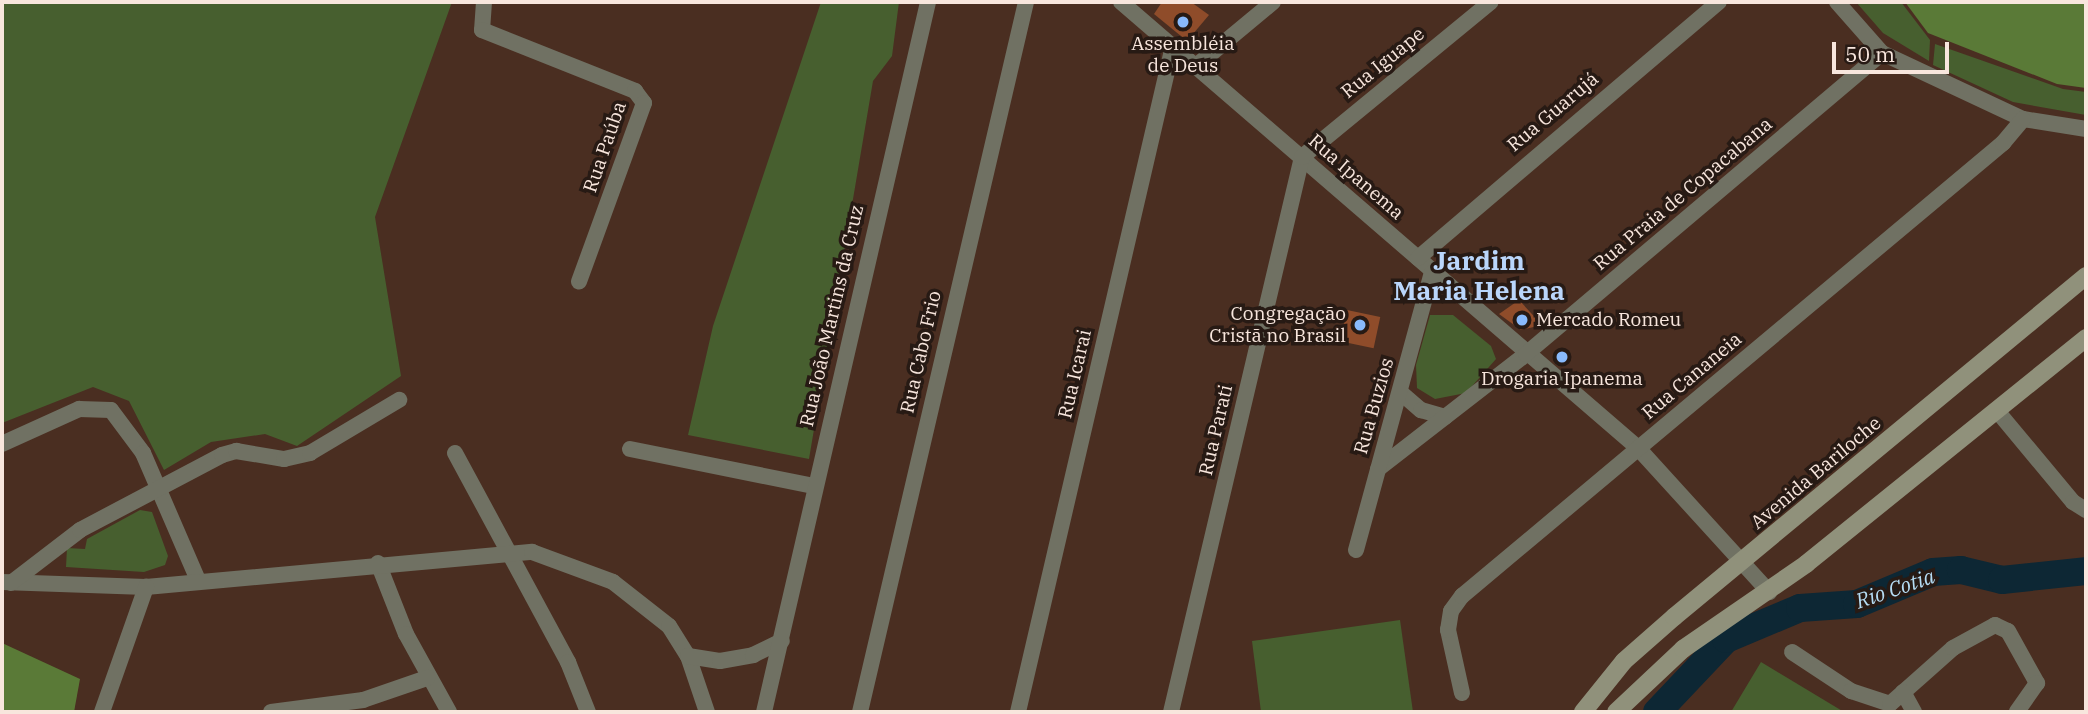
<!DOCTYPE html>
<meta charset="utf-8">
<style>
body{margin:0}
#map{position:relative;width:2088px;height:714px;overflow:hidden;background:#4a2e21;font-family:"IBM Plex Serif",serif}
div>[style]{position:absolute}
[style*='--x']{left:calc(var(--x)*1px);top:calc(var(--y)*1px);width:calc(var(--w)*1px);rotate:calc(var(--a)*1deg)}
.green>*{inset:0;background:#475f2f}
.forest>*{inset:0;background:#5a7a37}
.river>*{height:28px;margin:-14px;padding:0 14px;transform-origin:14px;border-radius:14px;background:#0d2734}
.building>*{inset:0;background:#8f4c2a;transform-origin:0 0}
.minor>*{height:16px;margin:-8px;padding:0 8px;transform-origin:8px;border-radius:8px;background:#707163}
.secondary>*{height:18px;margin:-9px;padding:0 9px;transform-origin:9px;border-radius:9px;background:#90917b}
.dots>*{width:19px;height:19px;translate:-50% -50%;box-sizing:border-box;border:4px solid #271a14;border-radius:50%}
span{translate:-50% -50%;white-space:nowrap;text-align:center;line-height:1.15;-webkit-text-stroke:7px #271a14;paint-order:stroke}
.poi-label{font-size:19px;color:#f8e6dd}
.right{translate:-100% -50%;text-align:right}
.left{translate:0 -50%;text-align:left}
.street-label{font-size:19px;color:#f8e6dd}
.water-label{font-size:21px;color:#b5dcf4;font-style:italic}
.district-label{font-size:26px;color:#bad6fb;font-weight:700}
.frame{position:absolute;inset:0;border:4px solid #f8e6dd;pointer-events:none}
.scale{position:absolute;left:1832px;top:42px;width:117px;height:32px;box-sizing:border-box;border:4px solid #f8e6dd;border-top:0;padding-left:9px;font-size:21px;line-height:24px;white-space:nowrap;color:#f8e6dd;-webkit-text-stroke:5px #271a14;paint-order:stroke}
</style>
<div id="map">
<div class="green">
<i style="clip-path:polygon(2px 2px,452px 2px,375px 217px,401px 376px,297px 446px,265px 434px,211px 442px,164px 470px,129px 401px,93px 387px,2px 423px)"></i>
<i style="clip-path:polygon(821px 2px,899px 2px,892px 56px,873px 81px,809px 459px,688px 435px,713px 326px)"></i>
<i style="clip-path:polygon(1856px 2px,1901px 2px,1930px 40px,1929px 61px,1883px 33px)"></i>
<i style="clip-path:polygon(1935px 44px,2063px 89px,2086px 92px,2086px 115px,2013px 102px,1933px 65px)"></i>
<i style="clip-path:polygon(1430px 315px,1453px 315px,1491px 346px,1496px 359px,1466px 393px,1435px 399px,1417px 388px,1416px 365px)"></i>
<i style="clip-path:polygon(140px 510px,152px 512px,168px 556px,165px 565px,144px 572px,66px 567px,67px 548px,85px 549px,87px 539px)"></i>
<i style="clip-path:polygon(1400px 620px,1413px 712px,1261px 712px,1252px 641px)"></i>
<i style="clip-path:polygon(1761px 662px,1844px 712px,1731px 712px)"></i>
</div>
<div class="forest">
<i style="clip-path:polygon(1905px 2px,2086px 2px,2086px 88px,2057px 84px,1928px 33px)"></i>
<i style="clip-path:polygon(2px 643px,80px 679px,74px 712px,2px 712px)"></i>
</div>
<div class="river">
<i style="--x:1657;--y:712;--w:100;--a:-46.6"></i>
<i style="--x:1726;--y:639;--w:80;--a:-22.7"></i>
<i style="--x:1800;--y:608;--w:57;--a:-4"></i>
<i style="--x:1857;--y:604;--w:82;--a:-22.8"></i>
<i style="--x:1933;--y:572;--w:28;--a:-4"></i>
<i style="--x:1961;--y:570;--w:42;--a:13.7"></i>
<i style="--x:2002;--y:580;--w:84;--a:-6.1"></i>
</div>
<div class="building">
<i style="clip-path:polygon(1162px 2px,1191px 2px,1209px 15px,1187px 41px,1154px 14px)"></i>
<i style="clip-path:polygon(1519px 300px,1542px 325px,1521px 330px,1499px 314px)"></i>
<i style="left:1347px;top:310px;width:34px;height:32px;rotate:12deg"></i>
</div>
<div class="minor">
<i style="--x:484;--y:2;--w:28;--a:94"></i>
<i style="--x:482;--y:30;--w:165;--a:21.7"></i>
<i style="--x:635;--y:91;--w:15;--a:53"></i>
<i style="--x:644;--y:103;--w:190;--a:110"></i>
<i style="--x:1121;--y:2;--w:683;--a:40.78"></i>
<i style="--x:1638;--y:448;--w:195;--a:47.7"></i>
<i style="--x:1837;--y:2;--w:68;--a:48.6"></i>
<i style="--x:1882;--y:53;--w:156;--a:25.1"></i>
<i style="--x:2023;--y:119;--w:64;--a:9"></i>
<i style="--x:1196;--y:66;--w:100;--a:-39.7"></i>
<i style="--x:1418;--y:258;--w:395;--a:-40.4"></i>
<i style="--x:1400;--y:392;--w:28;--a:41"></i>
<i style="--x:1421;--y:410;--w:25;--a:16"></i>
<i style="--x:1998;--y:412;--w:117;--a:50.2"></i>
<i style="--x:2073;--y:502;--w:15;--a:32"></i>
<i style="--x:2;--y:444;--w:85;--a:-24.4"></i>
<i style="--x:79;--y:409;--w:32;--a:2"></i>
<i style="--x:111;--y:410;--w:54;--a:53.3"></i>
<i style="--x:143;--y:453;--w:136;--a:66.6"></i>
<i style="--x:630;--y:449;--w:188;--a:11.4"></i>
<i style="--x:455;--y:453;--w:238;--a:61.6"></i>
<i style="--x:568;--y:662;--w:54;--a:68.2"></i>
<i style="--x:1378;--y:469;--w:187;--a:-37.8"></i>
<i style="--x:1526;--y:354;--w:466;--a:-40.2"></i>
<i style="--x:1356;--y:550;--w:287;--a:-74.7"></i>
<i style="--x:378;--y:563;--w:76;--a:68.5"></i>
<i style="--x:406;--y:634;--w:89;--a:61.1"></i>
<i style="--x:2;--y:582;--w:144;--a:2"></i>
<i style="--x:146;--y:587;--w:388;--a:-5.2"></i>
<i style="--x:532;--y:552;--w:86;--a:20.3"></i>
<i style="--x:613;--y:582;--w:71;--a:38.2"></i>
<i style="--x:669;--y:626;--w:36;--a:58"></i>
<i style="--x:688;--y:656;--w:59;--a:71.3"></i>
<i style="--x:11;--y:583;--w:87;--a:-37.5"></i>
<i style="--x:80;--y:530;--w:161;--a:-27.8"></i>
<i style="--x:222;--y:455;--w:15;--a:-16"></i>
<i style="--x:236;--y:451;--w:49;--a:9.5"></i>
<i style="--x:284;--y:459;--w:27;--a:-13"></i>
<i style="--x:310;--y:453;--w:104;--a:-30.8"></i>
<i style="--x:1792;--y:652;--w:71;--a:33.5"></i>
<i style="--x:1851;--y:691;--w:41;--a:18.4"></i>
<i style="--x:1890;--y:704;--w:84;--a:-41.6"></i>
<i style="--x:1953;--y:648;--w:48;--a:-28.7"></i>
<i style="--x:1995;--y:625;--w:14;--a:25"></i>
<i style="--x:2008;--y:631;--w:60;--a:60.9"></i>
<i style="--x:2037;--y:683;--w:35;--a:125"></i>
<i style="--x:688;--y:656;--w:32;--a:9"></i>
<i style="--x:720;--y:661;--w:34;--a:-10"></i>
<i style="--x:753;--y:655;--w:32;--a:-26"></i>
<i style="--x:1903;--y:692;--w:23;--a:61"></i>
<i style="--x:1462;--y:693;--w:65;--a:-102.5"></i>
<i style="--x:1448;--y:630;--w:19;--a:-81"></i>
<i style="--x:1451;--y:611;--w:19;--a:-54"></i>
<i style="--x:1462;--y:596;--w:706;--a:-39.94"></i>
<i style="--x:2003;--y:143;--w:31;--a:-50"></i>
<i style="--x:102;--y:712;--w:133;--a:-70.6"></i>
<i style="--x:271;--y:712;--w:93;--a:-7.4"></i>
<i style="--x:363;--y:700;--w:68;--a:-19"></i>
<i style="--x:764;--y:712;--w:729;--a:-76.99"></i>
<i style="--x:860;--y:712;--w:729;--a:-76.84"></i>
<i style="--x:1018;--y:712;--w:684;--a:-76.9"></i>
<i style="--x:1171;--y:712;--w:570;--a:-76.72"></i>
<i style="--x:1302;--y:157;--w:244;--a:-39.4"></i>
</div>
<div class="secondary">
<i style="--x:1583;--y:712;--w:65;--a:-51.2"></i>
<i style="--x:1624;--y:661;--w:67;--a:-41.3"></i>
<i style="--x:1674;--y:617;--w:535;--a:-39.61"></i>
<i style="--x:1616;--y:712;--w:92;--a:-43.2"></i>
<i style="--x:1683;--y:649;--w:150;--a:-34.6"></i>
<i style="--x:1806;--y:564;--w:360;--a:-38.9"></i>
</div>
<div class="dots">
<i style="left:1183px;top:22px;background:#89bafc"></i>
<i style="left:1522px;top:320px;background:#89bafc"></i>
<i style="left:1360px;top:325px;background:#89bafc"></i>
<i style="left:1562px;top:357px;background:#89bafc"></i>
</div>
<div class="poi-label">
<span style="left:1183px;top:55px">Assembléia<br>de Deus</span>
<span class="right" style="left:1346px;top:325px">Congregação<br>Cristã no Brasil</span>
<span class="left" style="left:1536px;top:320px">Mercado Romeu</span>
<span style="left:1562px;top:379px">Drogaria Ipanema</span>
</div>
<div class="street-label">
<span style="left:1383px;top:63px;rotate:-39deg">Rua Iguape</span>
<span style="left:1553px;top:112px;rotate:-40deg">Rua Guarujá</span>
<span style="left:605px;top:147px;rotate:-71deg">Rua Paúba</span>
<span style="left:1356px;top:177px;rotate:41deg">Rua Ipanema</span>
<span style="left:1683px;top:194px;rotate:-40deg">Rua Praia de Copacabana</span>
<span style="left:832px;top:316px;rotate:-77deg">Rua João Martins da Cruz</span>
<span style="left:921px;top:352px;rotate:-77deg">Rua Cabo Frio</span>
<span style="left:1075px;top:374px;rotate:-77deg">Rua Icarai</span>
<span style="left:1692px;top:376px;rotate:-40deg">Rua Cananeia</span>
<span style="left:1374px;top:406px;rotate:-74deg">Rua Buzios</span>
<span style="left:1216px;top:430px;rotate:-77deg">Rua Parati</span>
<span style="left:1816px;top:473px;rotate:-40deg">Avenida Bariloche</span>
</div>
<div class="water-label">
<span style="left:1895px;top:588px;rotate:-19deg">Rio Cotia</span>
</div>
<div class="district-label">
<span style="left:1479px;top:276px">Jardim<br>Maria Helena</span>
</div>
<div class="frame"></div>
<div class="scale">50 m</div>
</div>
